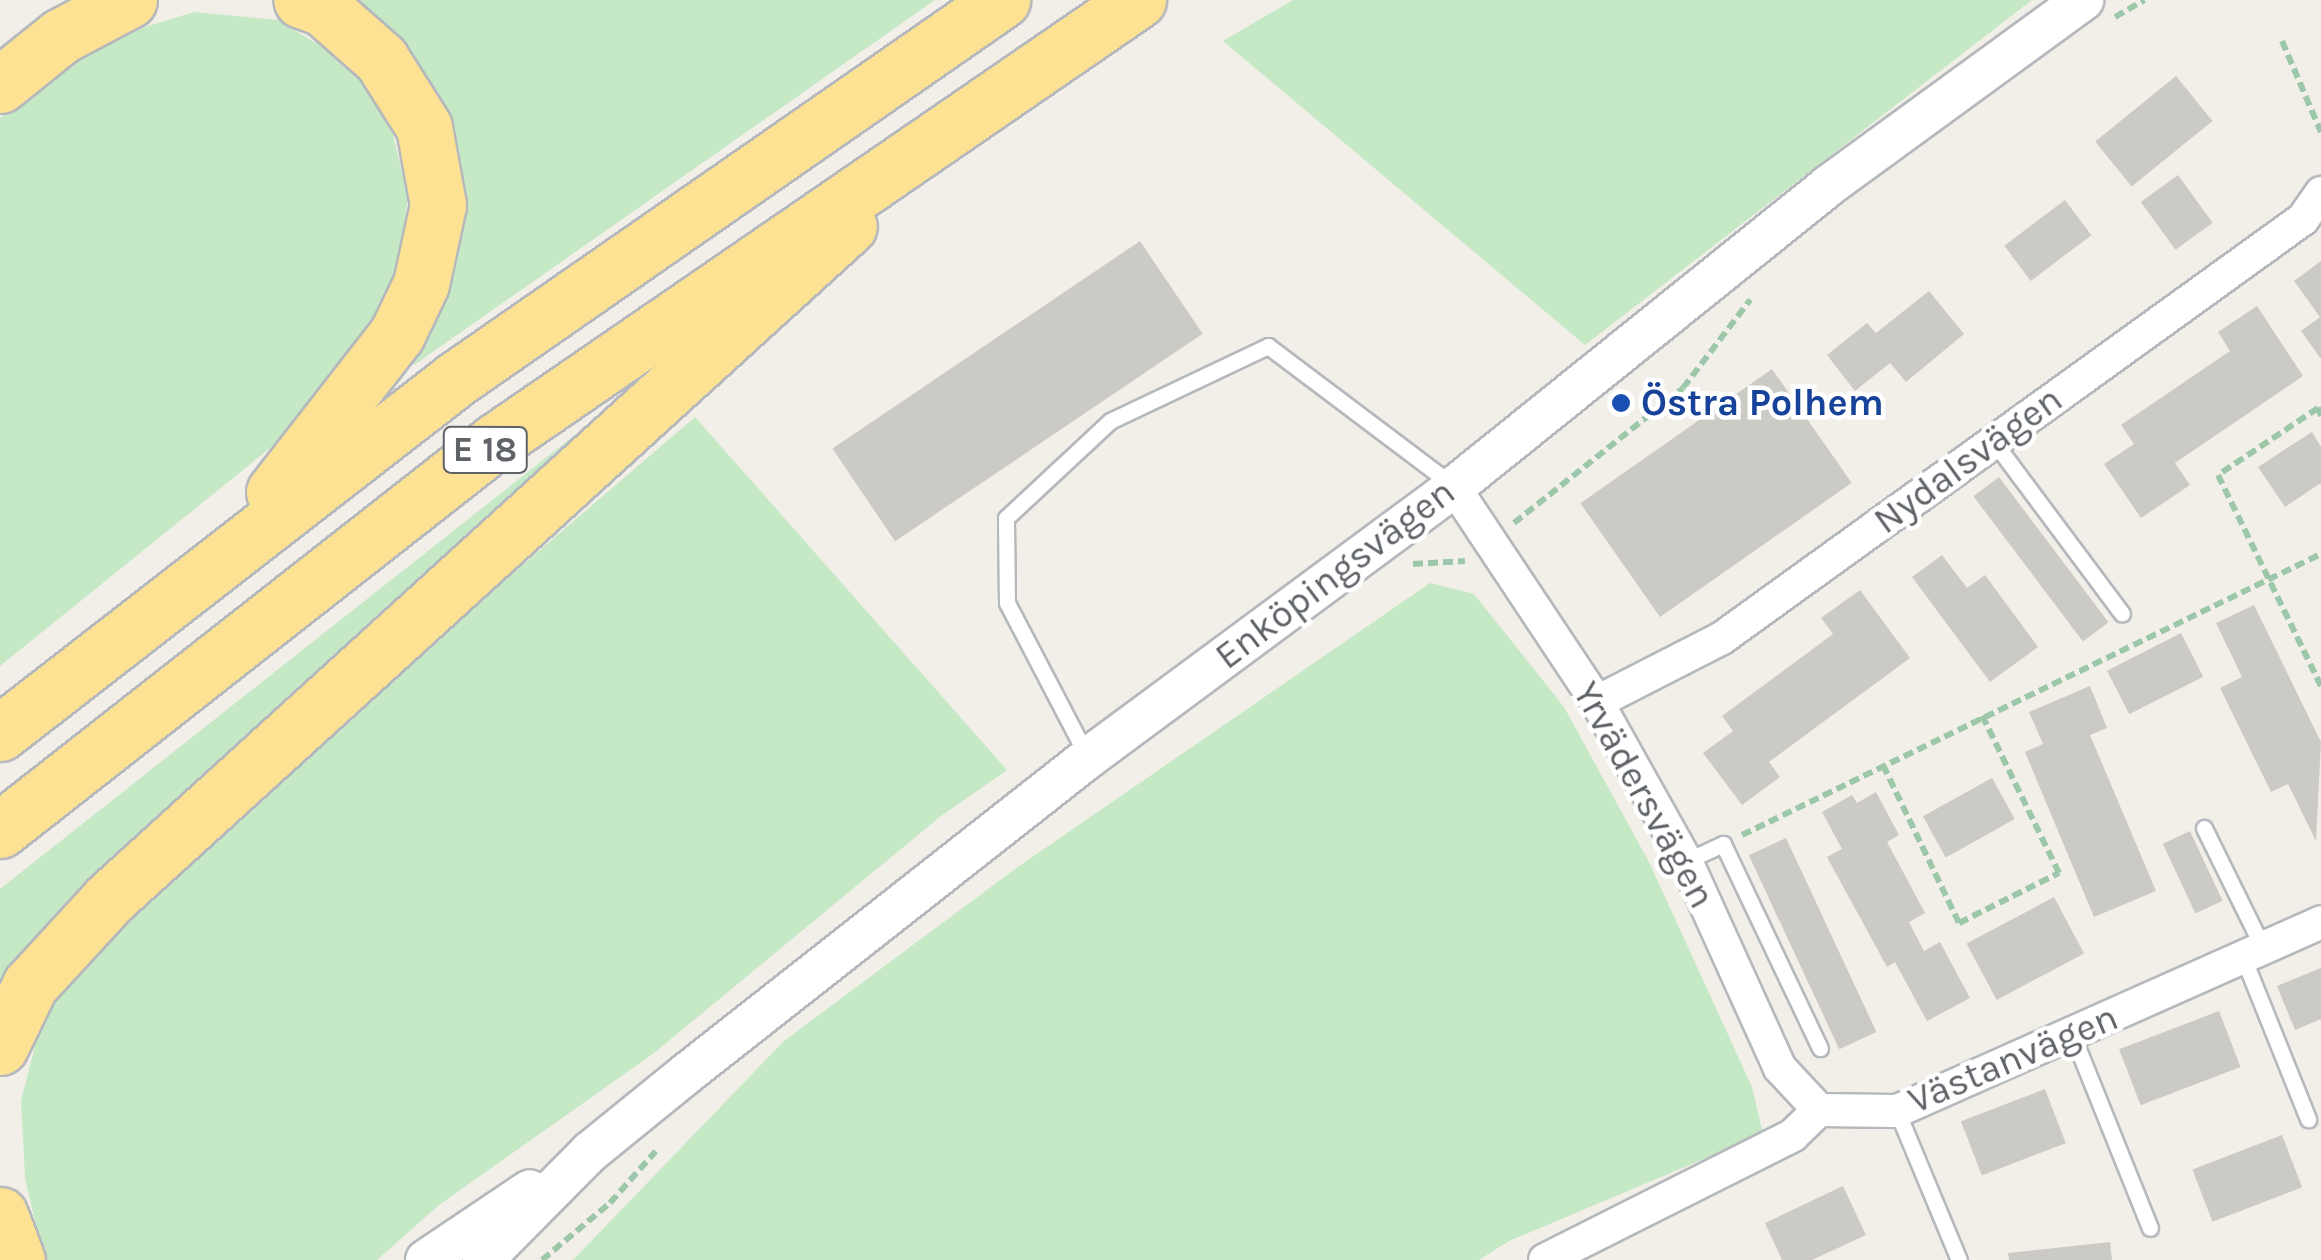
<!DOCTYPE html>
<meta charset="utf-8">
<style>
body{margin:0}
#map{position:relative;width:2321px;height:1260px;overflow:hidden;background:#f1efe8;font-family:Karla,sans-serif}
div>[style]{position:absolute}
[style*='--x']{left:calc(var(--x)*1px);top:calc(var(--y)*1px);width:calc(var(--w)*1px);rotate:calc(var(--a)*1deg)}
.green>*{inset:0;background:#c5e8c5}
.building>*{inset:0;background:#cccac5;transform-origin:0 0}
.path>*{height:6px;margin-top:-3px;transform-origin:0;background:repeating-linear-gradient(90deg,#9cc7a9 0 10px,transparent 0 15px)}
.roads{filter:drop-shadow(2px 0 #b5b8bc) drop-shadow(-2px 0 #b5b8bc) drop-shadow(0 2px #b5b8bc) drop-shadow(0 -2px #b5b8bc)}
.service>*{height:15px;margin:-7.5px;padding:0 7.5px;transform-origin:7.5px;border-radius:7.5px;background:#fff}
.minor>*{height:32px;margin:-16px;padding:0 16px;transform-origin:16px;border-radius:16px;background:#fff}
.tertiary>*{height:40px;margin:-20px;padding:0 20px;transform-origin:20px;border-radius:20px;background:#fff}
.motorway>*{height:55px;margin:-27.5px;padding:0 27.5px;transform-origin:27.5px;border-radius:27.5px;background:#fde293}
.dots>*{width:28px;height:28px;translate:-50% -50%;box-sizing:border-box;border:5px solid #fff;border-radius:50%}
span{translate:-50% -50%;white-space:nowrap;text-align:center;line-height:1.15;-webkit-text-stroke:9px #fff;paint-order:stroke}
.shield-label span{padding:2px 8px;background:#fff;border:2px solid;border-radius:8px;-webkit-text-stroke-width:0}
.shield-label{font-size:35px;color:#5f6368;font-weight:700}
.transit-label{font-size:38px;color:#164399;font-weight:700}
.left{translate:0 -50%;text-align:left}
.street-label{font-size:38px;color:#5f6368}
</style>
<div id="map">
<div class="green">
<i style="clip-path:polygon(351px 0,935px 0,414px 365px,408px 360px,462px 210px,458px 153px,434px 92px)"></i>
<i style="clip-path:polygon(1293px 0,2032px 0,1585px 345px,1223px 41px)"></i>
<i style="clip-path:polygon(194px 12px,278px 20px,345px 61px,390px 123px,408px 196px,400px 260px,384px 310px,316px 411px,0 666px,0 118px,90px 44px)"></i>
<i style="clip-path:polygon(633px 389px,8px 973px,0 983px,0 889px)"></i>
<i style="clip-path:polygon(695px 417px,1007px 770px,941px 816px,654px 1053px,439px 1205px,377px 1260px,44px 1260px,25px 1178px,21px 1101px,37px 1038px,60px 991px,92px 951px,400px 670px)"></i>
<i style="clip-path:polygon(1430px 583px,1474px 594px,1564px 707px,1649px 862px,1752px 1087px,1763px 1134px,1509px 1241px,1479px 1260px,573px 1260px,784px 1041px,1015px 869px)"></i>
</div>
<div class="building">
<i style="left:2176px;top:76px;width:58px;height:104px;rotate:51deg"></i>
<i style="left:2178px;top:175px;width:59px;height:46px;rotate:54deg"></i>
<i style="left:2065px;top:200px;width:44px;height:76px;rotate:53deg"></i>
<i style="left:1140px;top:241px;width:112px;height:371px;rotate:56deg"></i>
<i style="clip-path:polygon(2321px 261px,2321px 359px,2301px 331px,2320px 317px,2294px 281px)"></i>
<i style="clip-path:polygon(1929px 291px,1964px 334px,1906px 382px,1890px 363px,1855px 391px,1827px 355px,1867px 323px,1876px 333px)"></i>
<i style="clip-path:polygon(2257px 306px,2303px 376px,2175px 463px,2190px 485px,2141px 518px,2104px 464px,2134px 444px,2121px 425px,2230px 351px,2218px 332px)"></i>
<i style="left:1772px;top:369px;width:139px;height:234px;rotate:55deg"></i>
<i style="clip-path:polygon(2312px 432px,2321px 447px,2321px 483px,2285px 507px,2258px 467px)"></i>
<i style="left:1999px;top:477px;width:182px;height:32px;rotate:53deg"></i>
<i style="clip-path:polygon(1942px 555px,1967px 588px,1985px 575px,2038px 647px,1990px 682px,1912px 577px)"></i>
<i style="clip-path:polygon(1860px 590px,1910px 658px,1769px 762px,1780px 777px,1742px 805px,1703px 753px,1733px 731px,1722px 716px,1833px 634px,1821px 618px)"></i>
<i style="clip-path:polygon(2254px 605px,2321px 742px,2316px 841px,2288px 784px,2271px 792px,2220px 688px,2242px 677px,2216px 623px)"></i>
<i style="left:2181px;top:633px;width:49px;height:83px;rotate:63deg"></i>
<i style="clip-path:polygon(2090px 686px,2107px 728px,2090px 735px,2156px 891px,2094px 917px,2025px 752px,2043px 744px,2029px 712px)"></i>
<i style="left:1992px;top:778px;width:47px;height:79px;rotate:61deg"></i>
<i style="clip-path:polygon(1876px 792px,1899px 835px,1887px 842px,1925px 913px,1909px 922px,1924px 951px,1940px 942px,1970px 998px,1927px 1021px,1895px 962px,1887px 967px,1827px 857px,1842px 849px,1822px 812px,1852px 795px,1857px 803px)"></i>
<i style="left:2190px;top:831px;width:77px;height:30px;rotate:65deg"></i>
<i style="left:1786px;top:838px;width:214px;height:41px;rotate:65deg"></i>
<i style="left:2054px;top:897px;width:64px;height:99px;rotate:62deg"></i>
<i style="clip-path:polygon(2321px 968px,2321px 1019px,2295px 1030px,2277px 986px)"></i>
<i style="left:2219px;top:1011px;width:60px;height:107px;rotate:69deg"></i>
<i style="left:2045px;top:1089px;width:58px;height:90px;rotate:69deg"></i>
<i style="left:2282px;top:1135px;width:56px;height:96px;rotate:69deg"></i>
<i style="clip-path:polygon(1843px 1186px,1866px 1235px,1812px 1260px,1782px 1260px,1765px 1223px)"></i>
<i style="clip-path:polygon(2110px 1242px,2112px 1260px,2009px 1260px,2008px 1253px)"></i>
</div>
<div class="path">
<i style="--x:2115;--y:17;--w:34;--a:-30"></i>
<i style="--x:2282;--y:41;--w:99;--a:66.8"></i>
<i style="--x:2321;--y:416;--w:9;--a:-111"></i>
<i style="--x:2318;--y:408;--w:120;--a:146.2"></i>
<i style="--x:2218;--y:475;--w:235;--a:64"></i>
<i style="--x:1514;--y:523;--w:216;--a:-38.6"></i>
<i style="--x:1683;--y:388;--w:111;--a:-52.7"></i>
<i style="--x:1413;--y:564;--w:52;--a:-3.3"></i>
<i style="--x:1883;--y:765;--w:175;--a:64.3"></i>
<i style="--x:1959;--y:923;--w:112;--a:-26.6"></i>
<i style="--x:2059;--y:873;--w:176;--a:-116"></i>
<i style="--x:1742;--y:835;--w:644;--a:-25.89"></i>
<i style="--x:542;--y:1260;--w:89;--a:-40"></i>
<i style="--x:610;--y:1203;--w:69;--a:-48.5"></i>
</div>
<div class="roads">
<div class="service">
<i style="--x:1994;--y:442;--w:214;--a:53.3"></i>
<i style="--x:1086;--y:754;--w:170;--a:-117.6"></i>
<i style="--x:1007;--y:603;--w:85;--a:-90.7"></i>
<i style="--x:1006;--y:518;--w:142;--a:-43"></i>
<i style="--x:1110;--y:421;--w:175;--a:-25.4"></i>
<i style="--x:1268;--y:346;--w:229;--a:37"></i>
<i style="--x:2204;--y:828;--w:134;--a:63.8"></i>
<i style="--x:1686;--y:861;--w:41;--a:-24.7"></i>
<i style="--x:1723;--y:844;--w:226;--a:64.6"></i>
<i style="--x:2243;--y:957;--w:175;--a:68.1"></i>
<i style="--x:2072;--y:1034;--w:209;--a:68.1"></i>
<i style="--x:1897;--y:1111;--w:161;--a:67.4"></i>
</div>
<div class="minor">
<i style="--x:1454;--y:487;--w:258;--a:56.4"></i>
<i style="--x:1597;--y:702;--w:182;--a:60.8"></i>
<i style="--x:1686;--y:861;--w:227;--a:65.6"></i>
<i style="--x:1780;--y:1068;--w:57;--a:47.1"></i>
<i style="--x:1597;--y:702;--w:140;--a:-27.1"></i>
<i style="--x:1722;--y:638;--w:716;--a:-35.8"></i>
<i style="--x:2303;--y:219;--w:32;--a:-55"></i>
<i style="--x:1545;--y:1260;--w:278;--a:-26.7"></i>
<i style="--x:1793;--y:1135;--w:36;--a:-44"></i>
<i style="--x:1819;--y:1110;--w:78;--a:0.7"></i>
<i style="--x:1897;--y:1111;--w:464;--a:-24"></i>
</div>
<div class="tertiary">
<i style="--x:426;--y:1260;--w:125;--a:-33.9"></i>
<i style="--x:483;--y:1260;--w:152;--a:-45.3"></i>
<i style="--x:590;--y:1152;--w:124;--a:-39.1"></i>
<i style="--x:686;--y:1074;--w:511;--a:-38.17"></i>
<i style="--x:1088;--y:758;--w:455;--a:-36.5"></i>
<i style="--x:1454;--y:487;--w:480;--a:-38.8"></i>
<i style="--x:1828;--y:186;--w:316;--a:-36.1"></i>
</div>
<div class="motorway">
<i style="--x:0;--y:85;--w:78;--a:-38.8"></i>
<i style="--x:61;--y:36;--w:77;--a:-27.9"></i>
<i style="--x:274;--y:492;--w:200;--a:-52.1"></i>
<i style="--x:397;--y:334;--w:55;--a:-64.4"></i>
<i style="--x:421;--y:284;--w:81;--a:-77.9"></i>
<i style="--x:438;--y:205;--w:79;--a:-100.2"></i>
<i style="--x:424;--y:127;--w:80;--a:-122.3"></i>
<i style="--x:381;--y:59;--w:77;--a:-138.7"></i>
<i style="--x:323;--y:8;--w:23;--a:-160"></i>
<i style="--x:0;--y:733;--w:577;--a:-37.82"></i>
<i style="--x:456;--y:379;--w:665;--a:-34.77"></i>
<i style="--x:0;--y:830;--w:630;--a:-38.11"></i>
<i style="--x:496;--y:441;--w:779;--a:-34.49"></i>
<i style="--x:0;--y:1047;--w:69;--a:-64.2"></i>
<i style="--x:30;--y:985;--w:117;--a:-47.4"></i>
<i style="--x:109;--y:899;--w:1000;--a:-42.29"></i>
<i style="--x:0;--y:1215;--w:48;--a:69.3"></i>
</div>
</div>
<div class="dots">
<i style="left:1621px;top:403px;background:#1a4fb4"></i>
</div>
<div class="shield-label">
<span style="left:485px;top:450px">E 18</span>
</div>
<div class="transit-label">
<span class="left" style="left:1641px;top:403px">Östra Polhem</span>
</div>
<div class="street-label">
<span style="left:1968px;top:460px;rotate:-36deg">Nydalsvägen</span>
<span style="left:1335px;top:574px;rotate:-37deg">Enköpingsvägen</span>
<span style="left:1644px;top:795px;rotate:61deg">Yrvädersvägen</span>
<span style="left:2013px;top:1059px;rotate:-23deg">Västanvägen</span>
</div>
</div>
